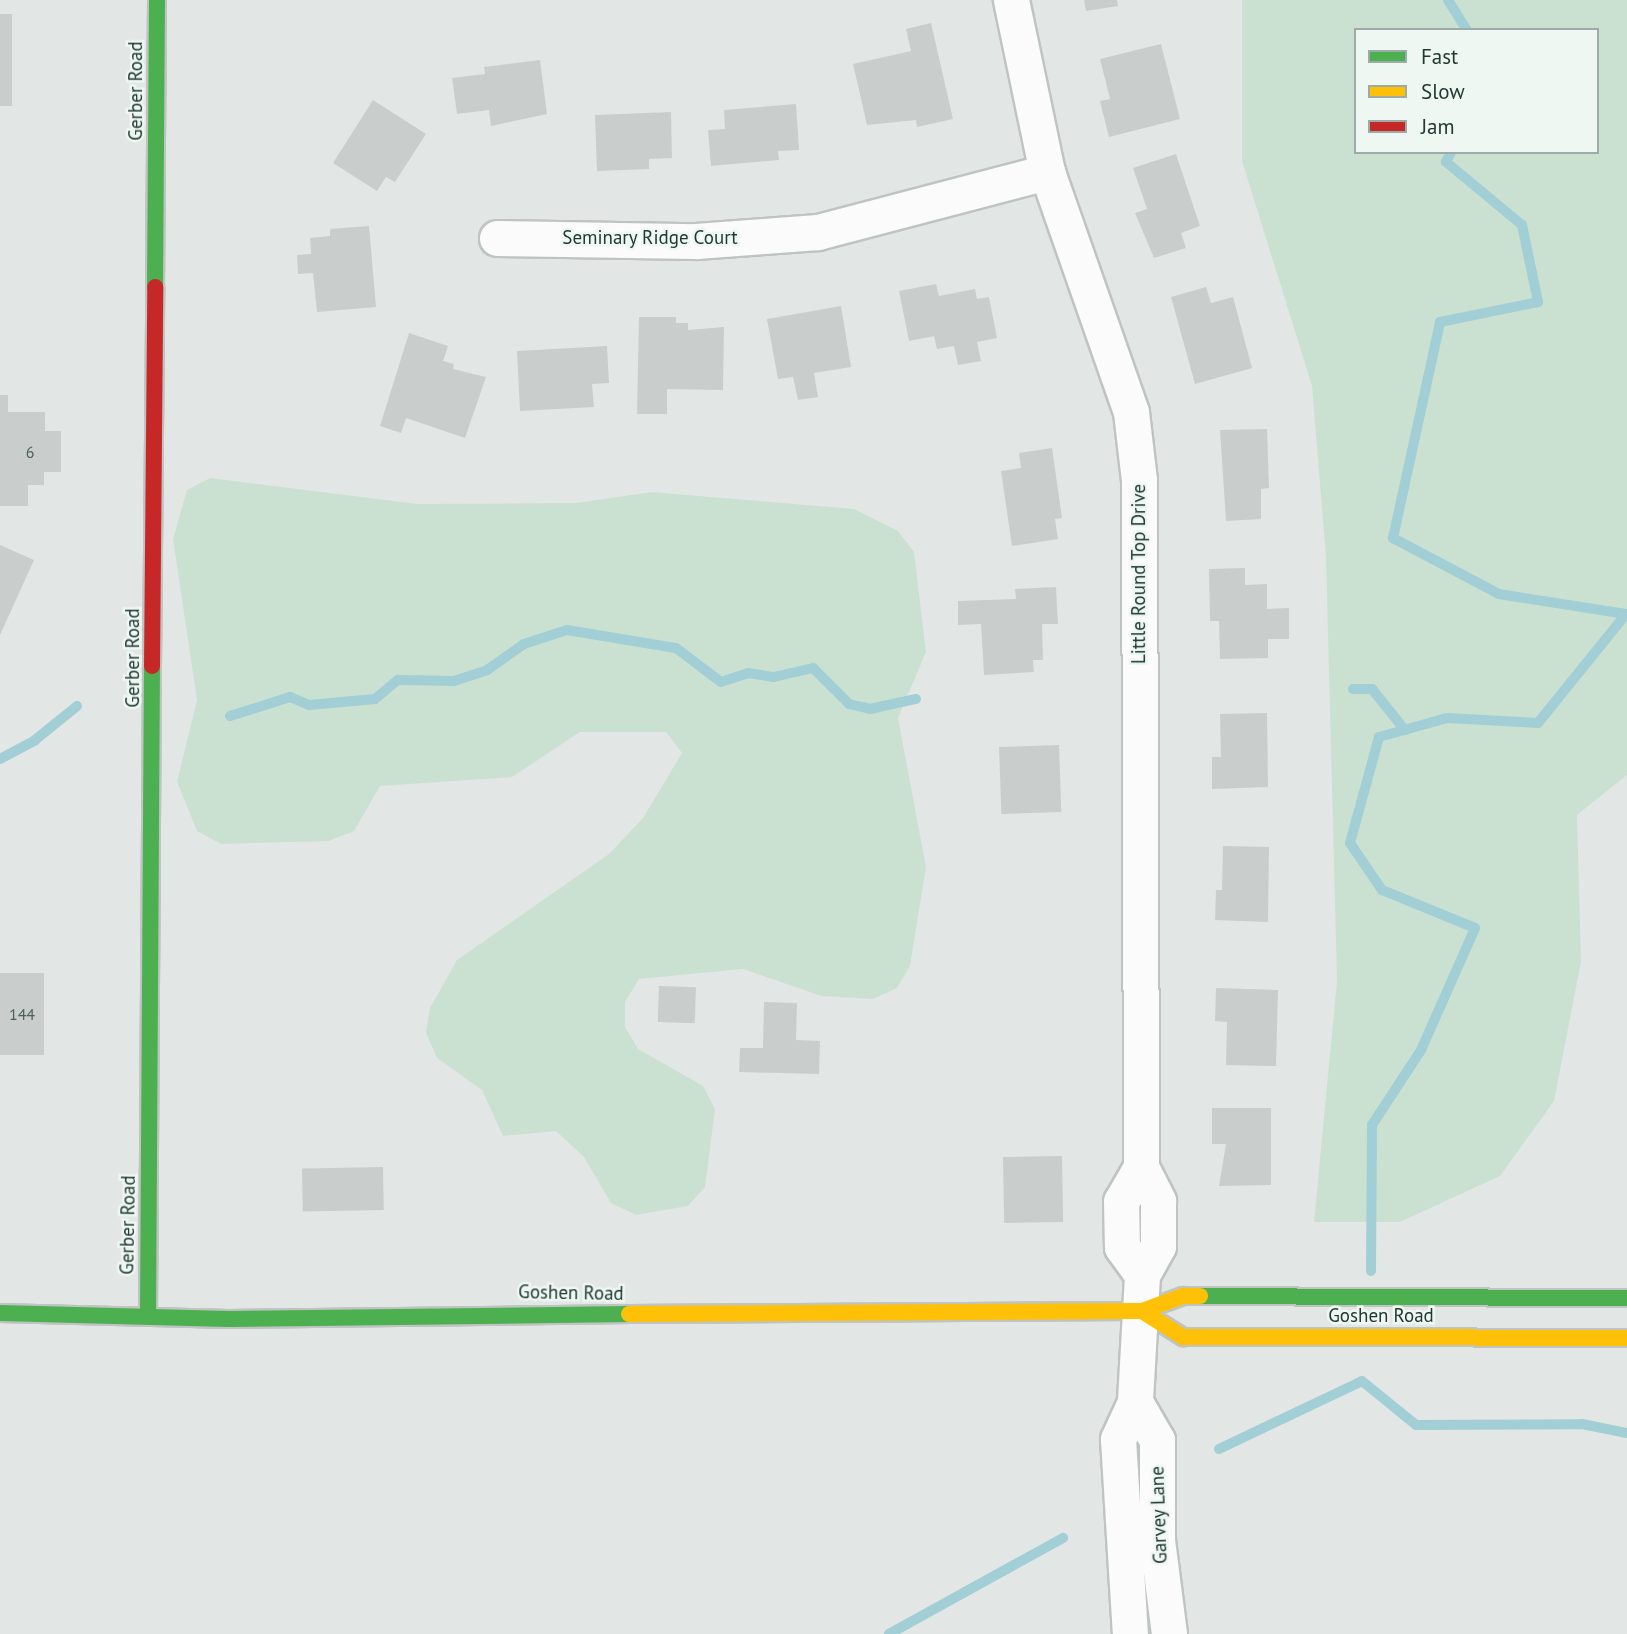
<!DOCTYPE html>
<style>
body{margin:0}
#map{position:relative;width:1627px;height:1634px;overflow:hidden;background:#e2e7e5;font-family:"PT Sans",sans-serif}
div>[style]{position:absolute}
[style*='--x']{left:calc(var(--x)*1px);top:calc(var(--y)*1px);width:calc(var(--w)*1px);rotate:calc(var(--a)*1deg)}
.green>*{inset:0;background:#cae1d2}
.stream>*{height:10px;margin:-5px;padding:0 5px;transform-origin:5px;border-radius:5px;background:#a2ced6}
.building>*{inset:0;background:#c9cecc;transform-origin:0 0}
.roads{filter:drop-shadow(2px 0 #bfc4c2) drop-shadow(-2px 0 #bfc4c2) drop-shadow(0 2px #bfc4c2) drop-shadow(0 -2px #bfc4c2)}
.street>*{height:35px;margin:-17.5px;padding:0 17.5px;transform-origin:17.5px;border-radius:17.5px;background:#fbfbfb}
.fast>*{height:16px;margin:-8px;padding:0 8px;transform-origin:8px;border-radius:8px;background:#4caf50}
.slow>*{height:16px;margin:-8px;padding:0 8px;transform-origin:8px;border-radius:8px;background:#ffc107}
.jam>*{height:16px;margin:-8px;padding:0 8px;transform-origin:8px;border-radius:8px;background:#c62828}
span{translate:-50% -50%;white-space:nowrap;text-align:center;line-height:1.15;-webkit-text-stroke:5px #eff7f3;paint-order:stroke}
.number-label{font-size:16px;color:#4b605a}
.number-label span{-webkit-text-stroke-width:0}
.street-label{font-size:19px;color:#203a33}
.legend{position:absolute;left:1354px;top:28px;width:245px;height:126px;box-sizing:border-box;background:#eff7f3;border:2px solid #9caba6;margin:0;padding:9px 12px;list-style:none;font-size:21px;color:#203a33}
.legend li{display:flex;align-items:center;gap:14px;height:35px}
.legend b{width:35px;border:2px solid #9caba6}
</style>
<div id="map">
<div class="green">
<i style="clip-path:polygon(evenodd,1242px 0,1627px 0,1627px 775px,1577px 815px,1581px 962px,1554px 1101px,1500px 1176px,1400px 1222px,1314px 1222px,1337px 981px,1326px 557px,1312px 386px,1242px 161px,1242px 0,1356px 30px,1597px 30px,1597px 152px,1356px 152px,1356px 30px)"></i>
<i style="clip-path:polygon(210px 478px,418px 504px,576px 503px,652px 492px,854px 509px,898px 531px,914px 552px,926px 652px,898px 718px,926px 867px,910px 966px,897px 988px,873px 999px,821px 996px,743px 969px,639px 979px,625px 1002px,625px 1027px,638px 1049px,703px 1086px,715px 1109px,705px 1187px,688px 1206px,636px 1215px,611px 1203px,584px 1157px,556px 1131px,503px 1136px,482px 1090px,437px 1058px,426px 1033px,430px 1008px,457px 960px,609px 854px,643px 818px,682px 753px,666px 732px,580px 732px,512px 777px,380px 786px,354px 831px,329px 841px,221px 844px,197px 831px,177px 782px,197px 700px,173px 539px,187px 490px)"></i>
</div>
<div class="stream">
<i style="--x:1448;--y:0;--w:36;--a:58"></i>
<i style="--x:1353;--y:689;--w:19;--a:0"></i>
<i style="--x:1372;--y:689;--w:53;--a:51.2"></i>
<i style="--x:230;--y:716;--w:63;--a:-17.6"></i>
<i style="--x:290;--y:697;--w:21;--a:23"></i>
<i style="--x:309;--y:705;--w:66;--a:-5.2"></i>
<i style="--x:375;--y:699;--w:30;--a:-40"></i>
<i style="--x:398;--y:680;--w:56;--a:1"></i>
<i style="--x:454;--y:681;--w:35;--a:-18"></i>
<i style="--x:487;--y:670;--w:45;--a:-35.1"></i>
<i style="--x:524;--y:644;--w:45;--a:-18"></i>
<i style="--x:567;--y:630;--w:110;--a:9.4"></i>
<i style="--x:676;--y:648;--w:56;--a:37.1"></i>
<i style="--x:721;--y:682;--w:28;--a:-18"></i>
<i style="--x:748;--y:673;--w:26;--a:9"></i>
<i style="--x:774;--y:677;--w:40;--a:-13"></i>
<i style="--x:813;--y:668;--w:51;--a:45"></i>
<i style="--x:849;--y:704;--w:22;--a:13"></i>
<i style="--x:870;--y:709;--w:47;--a:-12.3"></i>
<i style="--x:0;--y:759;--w:40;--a:-28"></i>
<i style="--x:35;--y:740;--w:54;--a:-39"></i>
<i style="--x:1371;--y:1271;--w:146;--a:-89.6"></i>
<i style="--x:1372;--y:1125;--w:90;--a:-56.8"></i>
<i style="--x:1421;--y:1050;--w:133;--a:-66.1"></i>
<i style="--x:1475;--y:928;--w:100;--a:-157.8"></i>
<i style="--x:1382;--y:890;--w:57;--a:-124.2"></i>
<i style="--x:1350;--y:843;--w:110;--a:-74.7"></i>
<i style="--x:1379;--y:737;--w:71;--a:-15.6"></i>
<i style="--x:1447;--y:718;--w:91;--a:3.1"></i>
<i style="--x:1538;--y:723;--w:140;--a:-51.1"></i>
<i style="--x:1626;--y:614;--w:129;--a:-171.1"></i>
<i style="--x:1499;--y:594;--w:120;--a:-152.2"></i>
<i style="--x:1393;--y:538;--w:221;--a:-77.7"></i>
<i style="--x:1440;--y:322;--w:100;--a:-11.5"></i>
<i style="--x:1538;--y:302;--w:79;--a:-101.7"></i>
<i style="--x:1522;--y:225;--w:99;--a:-140.3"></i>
<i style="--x:1446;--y:162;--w:11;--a:-63"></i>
<i style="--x:1219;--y:1449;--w:158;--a:-25.4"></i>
<i style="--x:1362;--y:1381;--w:70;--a:39.2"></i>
<i style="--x:1416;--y:1425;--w:166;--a:-0.3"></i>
<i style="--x:1582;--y:1424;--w:46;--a:11.3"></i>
<i style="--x:889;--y:1634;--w:199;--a:-28.9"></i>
</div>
<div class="building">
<i style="clip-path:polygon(1084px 0,1117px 0,1118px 6px,1086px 11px)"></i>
<i style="left:12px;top:14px;width:92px;height:12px;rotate:90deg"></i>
<i style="clip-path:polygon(931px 23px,953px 119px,917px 127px,916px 120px,867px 125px,853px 64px,911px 51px,906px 29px)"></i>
<i style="clip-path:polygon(1161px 44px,1180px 119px,1109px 137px,1100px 101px,1110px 99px,1100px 59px)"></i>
<i style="clip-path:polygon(540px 60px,547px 114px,491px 126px,489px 110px,457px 114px,452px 78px,485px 74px,484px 67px)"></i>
<i style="clip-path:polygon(373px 100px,426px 134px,395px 182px,386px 177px,377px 191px,333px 163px)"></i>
<i style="clip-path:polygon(796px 104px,799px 150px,778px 151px,779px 160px,711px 166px,708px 130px,725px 129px,724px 110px)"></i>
<i style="clip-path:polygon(671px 112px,672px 158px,649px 159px,649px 169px,597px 171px,595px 115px)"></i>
<i style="clip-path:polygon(1176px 154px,1200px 226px,1181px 233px,1186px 248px,1154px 258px,1135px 213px,1147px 209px,1133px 168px)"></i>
<i style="clip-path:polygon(369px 226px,376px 307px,317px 312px,313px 273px,298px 274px,297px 255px,311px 254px,310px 238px,330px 236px,330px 229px)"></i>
<i style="clip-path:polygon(936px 284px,939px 296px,975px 289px,977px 299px,989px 297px,997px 338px,977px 342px,981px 361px,958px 365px,954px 346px,937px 349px,934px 336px,909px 341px,899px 291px)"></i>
<i style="clip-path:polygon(1206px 287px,1211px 303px,1233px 297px,1252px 368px,1195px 384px,1171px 297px)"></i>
<i style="clip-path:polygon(841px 306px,851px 367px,814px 373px,818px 397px,798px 400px,793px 377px,778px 379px,767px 319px)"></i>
<i style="clip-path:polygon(639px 317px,676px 317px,676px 323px,688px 323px,688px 330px,724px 327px,723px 390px,667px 389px,667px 414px,637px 414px)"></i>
<i style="clip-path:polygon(409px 333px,448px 346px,443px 361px,454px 364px,453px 369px,486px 377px,465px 438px,406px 418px,401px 433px,380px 426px)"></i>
<i style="clip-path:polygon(607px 346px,609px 383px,592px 384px,594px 407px,520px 411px,517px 351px)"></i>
<i style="clip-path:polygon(0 395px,8px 395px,8px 412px,45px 412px,45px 431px,61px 431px,61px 472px,44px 472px,44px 485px,28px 485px,28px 506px,0 506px)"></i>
<i style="clip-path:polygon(1267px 429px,1269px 488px,1261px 489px,1261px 519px,1226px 521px,1220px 430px)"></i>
<i style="clip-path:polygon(1052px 448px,1062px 518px,1055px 519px,1058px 539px,1012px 546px,1001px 471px,1021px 468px,1019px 453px)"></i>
<i style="clip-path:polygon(0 545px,34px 560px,0 635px)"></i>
<i style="clip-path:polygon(1245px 568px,1245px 585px,1267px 584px,1267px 609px,1289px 608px,1289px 639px,1268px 639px,1268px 658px,1220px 659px,1219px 621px,1210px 621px,1209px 569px)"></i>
<i style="clip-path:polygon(1056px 587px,1058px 624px,1042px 624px,1043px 660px,1033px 660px,1034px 672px,984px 675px,981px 624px,958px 625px,958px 601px,1016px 599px,1015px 589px)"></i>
<i style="clip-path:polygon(1267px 713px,1268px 787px,1212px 789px,1212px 757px,1221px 757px,1220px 714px)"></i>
<i style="left:1059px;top:745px;width:67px;height:60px;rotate:88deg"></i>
<i style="clip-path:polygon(1223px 846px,1269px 847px,1268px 922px,1215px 920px,1216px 890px,1222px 890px)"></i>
<i style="left:0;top:973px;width:44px;height:82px"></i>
<i style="left:659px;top:986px;width:37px;height:36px;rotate:2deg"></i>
<i style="clip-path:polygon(1216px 988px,1278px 990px,1276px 1066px,1226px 1065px,1227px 1022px,1215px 1021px)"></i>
<i style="clip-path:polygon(764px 1002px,797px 1003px,796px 1040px,820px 1041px,819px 1074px,739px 1072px,740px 1048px,763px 1048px)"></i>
<i style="clip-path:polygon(1212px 1108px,1271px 1108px,1271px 1185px,1219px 1186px,1226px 1144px,1212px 1144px)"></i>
<i style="left:1062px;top:1156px;width:66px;height:59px;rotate:89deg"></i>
<i style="left:383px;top:1167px;width:43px;height:81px;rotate:89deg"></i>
</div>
<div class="roads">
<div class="street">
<i style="--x:1011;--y:0;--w:176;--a:78.2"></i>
<i style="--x:1047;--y:172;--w:254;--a:70.7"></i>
<i style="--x:1131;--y:412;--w:68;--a:83.3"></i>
<i style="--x:1139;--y:480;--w:687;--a:89.83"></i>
<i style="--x:1141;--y:1167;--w:38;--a:63"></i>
<i style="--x:1158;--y:1201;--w:45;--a:90"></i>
<i style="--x:1158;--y:1246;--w:33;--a:119"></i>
<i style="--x:1142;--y:1275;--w:127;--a:93.2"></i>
<i style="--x:1135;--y:1402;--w:41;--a:114.7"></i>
<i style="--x:1118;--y:1439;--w:195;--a:86.5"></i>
<i style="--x:497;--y:238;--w:199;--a:0.9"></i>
<i style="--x:696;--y:241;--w:122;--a:-4.2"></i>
<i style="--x:818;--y:232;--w:237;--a:-14.7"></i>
<i style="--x:1141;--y:1167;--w:39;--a:120"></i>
<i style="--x:1121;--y:1201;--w:46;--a:88.8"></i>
<i style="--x:1122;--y:1247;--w:34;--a:54"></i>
<i style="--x:1135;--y:1402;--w:44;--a:59.9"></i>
<i style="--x:1157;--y:1440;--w:100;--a:90"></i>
<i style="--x:1157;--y:1540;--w:95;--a:82.7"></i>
</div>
<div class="fast">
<i style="--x:155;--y:287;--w:287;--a:-89.6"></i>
<i style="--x:1200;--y:1296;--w:427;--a:0.3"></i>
<i style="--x:0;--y:1313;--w:228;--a:1.5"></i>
<i style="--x:228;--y:1319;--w:401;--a:-0.7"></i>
<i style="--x:148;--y:1316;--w:650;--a:-89.65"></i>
</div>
<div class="slow">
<i style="--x:1142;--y:1311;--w:49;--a:32.4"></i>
<i style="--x:1183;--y:1337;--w:444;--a:0.1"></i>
<i style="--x:629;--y:1314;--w:513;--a:-0.34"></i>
<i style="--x:1142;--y:1311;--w:44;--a:-20.1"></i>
<i style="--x:1183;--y:1296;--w:17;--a:0"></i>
</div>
<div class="jam">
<i style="--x:152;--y:666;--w:379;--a:-89.5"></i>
</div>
</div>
<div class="number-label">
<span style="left:30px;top:452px">6</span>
<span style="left:22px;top:1014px">144</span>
</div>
<div class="street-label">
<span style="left:136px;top:91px;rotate:-90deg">Gerber Road</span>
<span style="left:650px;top:238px">Seminary Ridge Court</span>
<span style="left:1139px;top:574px;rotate:-90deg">Little Round Top Drive</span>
<span style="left:133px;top:658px;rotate:-90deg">Gerber Road</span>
<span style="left:128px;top:1225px;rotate:-89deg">Gerber Road</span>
<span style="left:571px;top:1293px;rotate:1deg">Goshen Road</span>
<span style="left:1381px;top:1316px">Goshen Road</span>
<span style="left:1159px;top:1515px;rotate:-92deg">Garvey Lane</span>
</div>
<ul class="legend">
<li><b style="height:9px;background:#4caf50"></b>Fast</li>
<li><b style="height:9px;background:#ffc107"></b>Slow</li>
<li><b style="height:9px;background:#c62828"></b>Jam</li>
</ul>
</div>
